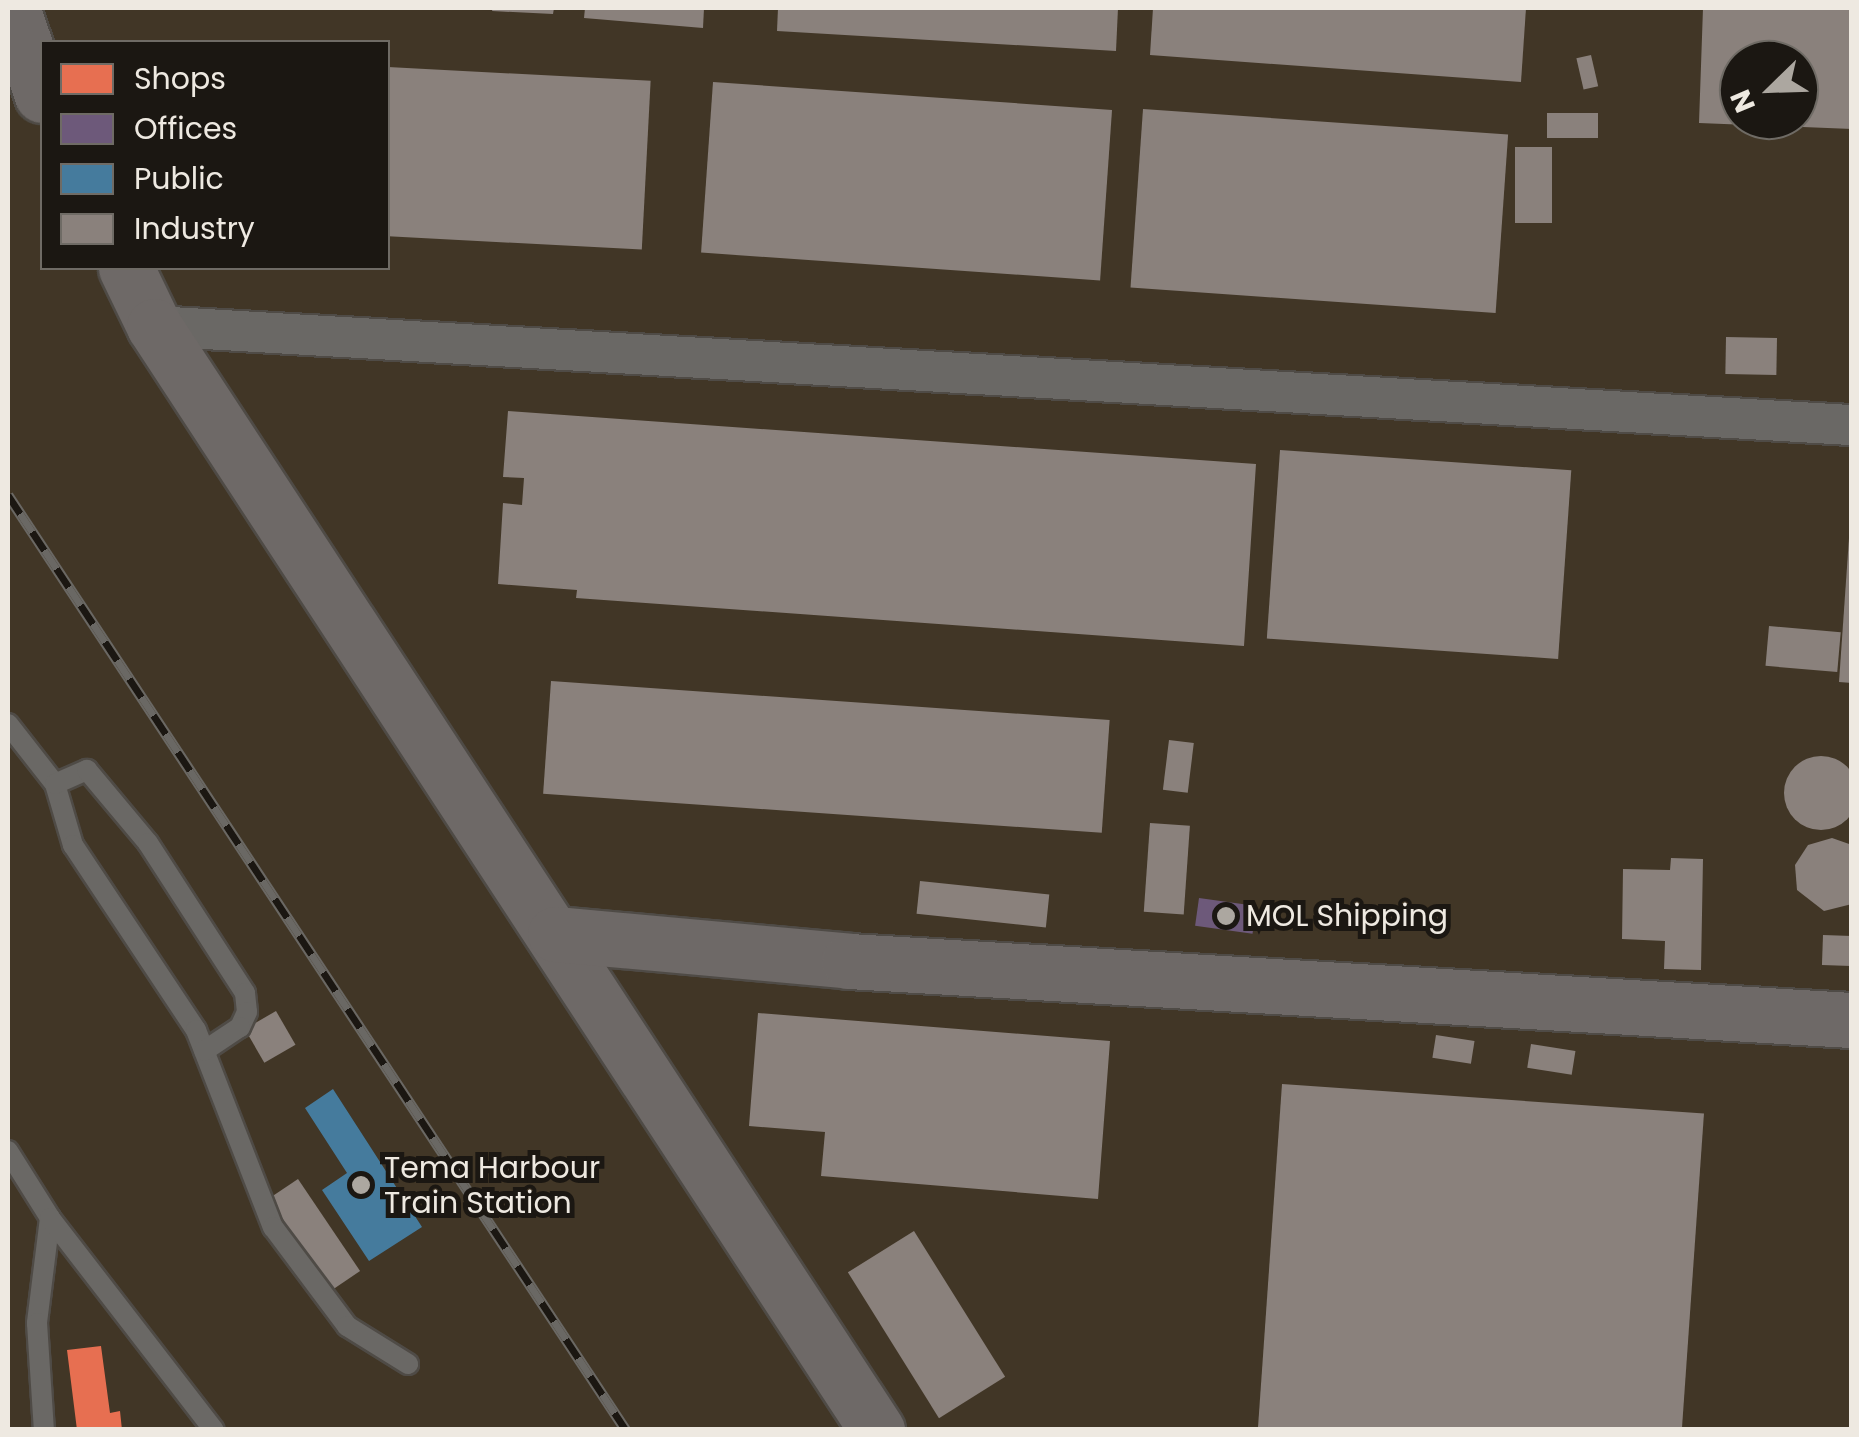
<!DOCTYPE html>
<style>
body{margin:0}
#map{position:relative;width:1859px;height:1437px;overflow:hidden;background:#322d28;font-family:Poppins,sans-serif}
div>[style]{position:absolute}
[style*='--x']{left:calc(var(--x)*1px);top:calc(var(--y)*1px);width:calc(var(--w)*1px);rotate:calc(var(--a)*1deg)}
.built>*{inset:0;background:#413626}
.shops>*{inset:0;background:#e76f51}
.offices>*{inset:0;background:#6d597a;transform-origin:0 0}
.public>*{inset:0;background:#457b9d}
.industry>*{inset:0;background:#8a817c;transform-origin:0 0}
.round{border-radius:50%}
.roads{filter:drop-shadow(2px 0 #4f4b46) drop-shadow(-2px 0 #4f4b46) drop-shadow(0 2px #4f4b46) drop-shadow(0 -2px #4f4b46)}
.service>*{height:20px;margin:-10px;padding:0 10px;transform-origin:10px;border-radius:10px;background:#6a6865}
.minor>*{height:40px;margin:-20px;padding:0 20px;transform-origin:20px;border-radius:20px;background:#6a6865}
.secondary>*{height:55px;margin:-27.5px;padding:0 27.5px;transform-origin:27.5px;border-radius:27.5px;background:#6e6967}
.rail>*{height:11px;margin-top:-5.5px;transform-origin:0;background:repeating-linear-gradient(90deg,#1b1712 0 22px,#6a6864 0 44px);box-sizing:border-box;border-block:2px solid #6a6864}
.dots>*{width:28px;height:28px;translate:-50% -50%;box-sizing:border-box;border:5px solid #1b1712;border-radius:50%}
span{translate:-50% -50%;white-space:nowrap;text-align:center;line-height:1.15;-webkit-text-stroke:10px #1b1712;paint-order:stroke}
.poi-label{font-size:30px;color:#eee9e1}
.left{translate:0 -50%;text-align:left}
.frame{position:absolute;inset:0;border:10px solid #eee9e1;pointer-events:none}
.legend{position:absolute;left:40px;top:40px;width:350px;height:230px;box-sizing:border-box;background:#1b1712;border:2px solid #6f6b65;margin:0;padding:12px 18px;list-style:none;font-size:30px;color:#eee9e1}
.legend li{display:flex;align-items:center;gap:20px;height:50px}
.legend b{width:50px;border:2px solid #6f6b65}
.north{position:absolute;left:1719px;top:40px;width:100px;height:100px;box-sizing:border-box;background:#1b1712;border:2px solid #6f6b65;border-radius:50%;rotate:247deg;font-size:28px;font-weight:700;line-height:40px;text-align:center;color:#eee9e1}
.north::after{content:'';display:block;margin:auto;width:35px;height:45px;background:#aca7a0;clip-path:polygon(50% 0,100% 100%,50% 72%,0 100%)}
</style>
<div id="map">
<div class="built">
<i style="clip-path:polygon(evenodd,8px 8px,1851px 8px,1851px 1429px,8px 1430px,8px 8px,42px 42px,388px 42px,388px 268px,42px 268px,42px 42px,8px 8px,1739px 60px,1799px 60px,1799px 120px,1739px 120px,1739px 60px)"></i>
</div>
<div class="shops">
<i style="clip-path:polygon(101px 1346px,110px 1413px,120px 1411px,122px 1430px,77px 1430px,67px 1350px)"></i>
</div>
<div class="offices">
<i style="left:1199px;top:898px;width:58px;height:28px;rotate:8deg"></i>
</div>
<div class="public">
<i style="clip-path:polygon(333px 1089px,422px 1227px,369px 1261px,322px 1190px,347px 1173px,305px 1108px)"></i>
</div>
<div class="industry">
<i style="clip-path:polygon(493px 8px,554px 8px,553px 14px,492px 11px)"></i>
<i style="clip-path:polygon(585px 8px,704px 8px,703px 28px,584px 18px)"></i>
<i style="clip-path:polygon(778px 8px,1118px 8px,1116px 51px,777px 31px)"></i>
<i style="clip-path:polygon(1153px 8px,1526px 8px,1521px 82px,1150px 55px)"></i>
<i style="clip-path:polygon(evenodd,1703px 8px,1852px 8px,1852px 129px,1699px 123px,1703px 8px,1739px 60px,1799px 60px,1799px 120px,1739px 120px,1739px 60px)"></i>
<i style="left:1591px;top:55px;width:32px;height:15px;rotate:77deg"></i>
<i style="left:388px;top:67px;width:263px;height:169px;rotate:3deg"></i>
<i style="left:713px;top:82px;width:400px;height:171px;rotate:4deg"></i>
<i style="left:1143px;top:109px;width:366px;height:179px;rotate:4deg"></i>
<i style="left:1547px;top:113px;width:51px;height:25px"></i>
<i style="left:1515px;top:147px;width:37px;height:76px"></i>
<i style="left:1726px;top:337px;width:51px;height:37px;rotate:1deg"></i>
<i style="clip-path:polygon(508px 411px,1256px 464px,1244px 646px,576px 598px,577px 590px,498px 584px,503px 503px,522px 505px,524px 478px,503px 477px)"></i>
<i style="left:1280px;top:450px;width:292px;height:189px;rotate:4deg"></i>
<i style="clip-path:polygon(1849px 538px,1852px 538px,1852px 683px,1839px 682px)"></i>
<i style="left:1769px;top:626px;width:72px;height:40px;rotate:5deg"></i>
<i style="left:551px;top:681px;width:560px;height:113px;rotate:4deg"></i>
<i style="left:1169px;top:740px;width:25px;height:50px;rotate:7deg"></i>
<i class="round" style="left:1784px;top:756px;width:74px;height:74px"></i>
<i style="left:1150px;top:823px;width:40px;height:89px;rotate:4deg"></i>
<i style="clip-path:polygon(1832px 838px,1852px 845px,1852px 904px,1824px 911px,1797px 890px,1795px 865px,1808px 845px)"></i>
<i style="clip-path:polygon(1671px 858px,1703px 859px,1701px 970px,1664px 969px,1665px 941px,1622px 939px,1623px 869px,1670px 870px)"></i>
<i style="left:920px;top:881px;width:130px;height:33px;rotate:6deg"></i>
<i style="left:1823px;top:935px;width:29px;height:30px;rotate:2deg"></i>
<i style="left:276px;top:1011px;width:39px;height:36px;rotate:60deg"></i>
<i style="clip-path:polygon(758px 1013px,1110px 1041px,1098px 1199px,821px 1176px,825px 1132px,749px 1126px)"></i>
<i style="left:1436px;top:1035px;width:39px;height:23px;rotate:9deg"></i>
<i style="left:1531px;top:1044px;width:45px;height:24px;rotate:9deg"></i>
<i style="left:1282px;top:1084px;width:423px;height:347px;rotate:4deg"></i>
<i style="left:298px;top:1179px;width:111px;height:40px;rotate:56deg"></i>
<i style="left:914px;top:1231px;width:172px;height:78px;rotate:58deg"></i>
</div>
<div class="roads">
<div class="service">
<i style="--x:8;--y:724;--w:76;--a:51.9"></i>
<i style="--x:55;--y:784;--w:64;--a:73.6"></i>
<i style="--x:73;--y:845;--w:222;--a:56.4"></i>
<i style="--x:196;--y:1030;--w:212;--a:68.7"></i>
<i style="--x:273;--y:1227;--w:124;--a:53.2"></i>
<i style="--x:347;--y:1326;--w:72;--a:31.9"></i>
<i style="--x:55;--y:784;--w:35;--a:-24"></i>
<i style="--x:87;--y:770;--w:95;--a:50.1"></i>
<i style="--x:148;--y:843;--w:179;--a:57.1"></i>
<i style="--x:245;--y:993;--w:19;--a:84"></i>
<i style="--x:247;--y:1012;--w:17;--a:115"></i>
<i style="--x:240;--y:1027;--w:43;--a:146.3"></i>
<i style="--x:8;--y:1151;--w:79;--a:57.9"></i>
<i style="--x:50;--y:1218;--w:106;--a:97.1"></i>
<i style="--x:37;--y:1323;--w:107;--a:86.3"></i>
<i style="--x:50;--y:1218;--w:268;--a:52.3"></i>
</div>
<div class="minor">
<i style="--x:154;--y:326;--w:1701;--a:3.34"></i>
</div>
<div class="secondary">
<i style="--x:12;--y:8;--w:92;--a:71"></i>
<i style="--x:126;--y:268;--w:64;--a:64.2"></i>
<i style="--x:154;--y:326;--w:1320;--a:56.78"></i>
<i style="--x:555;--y:934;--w:295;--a:5.2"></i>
<i style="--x:849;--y:961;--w:1005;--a:3.37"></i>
</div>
</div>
<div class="rail">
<i style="--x:8;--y:495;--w:1121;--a:56.54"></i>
</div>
<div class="dots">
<i style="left:1226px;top:916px;background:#aca7a0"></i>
<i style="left:361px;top:1185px;background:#aca7a0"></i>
</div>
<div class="poi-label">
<span class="left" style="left:1246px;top:916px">MOL Shipping</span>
<span class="left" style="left:384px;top:1185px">Tema Harbour<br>Train Station</span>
</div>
<div class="frame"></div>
<ul class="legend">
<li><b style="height:28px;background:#e76f51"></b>Shops</li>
<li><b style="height:28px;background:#6d597a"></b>Offices</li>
<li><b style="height:28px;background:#457b9d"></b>Public</li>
<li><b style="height:28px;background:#8a817c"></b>Industry</li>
</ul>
<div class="north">N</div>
</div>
